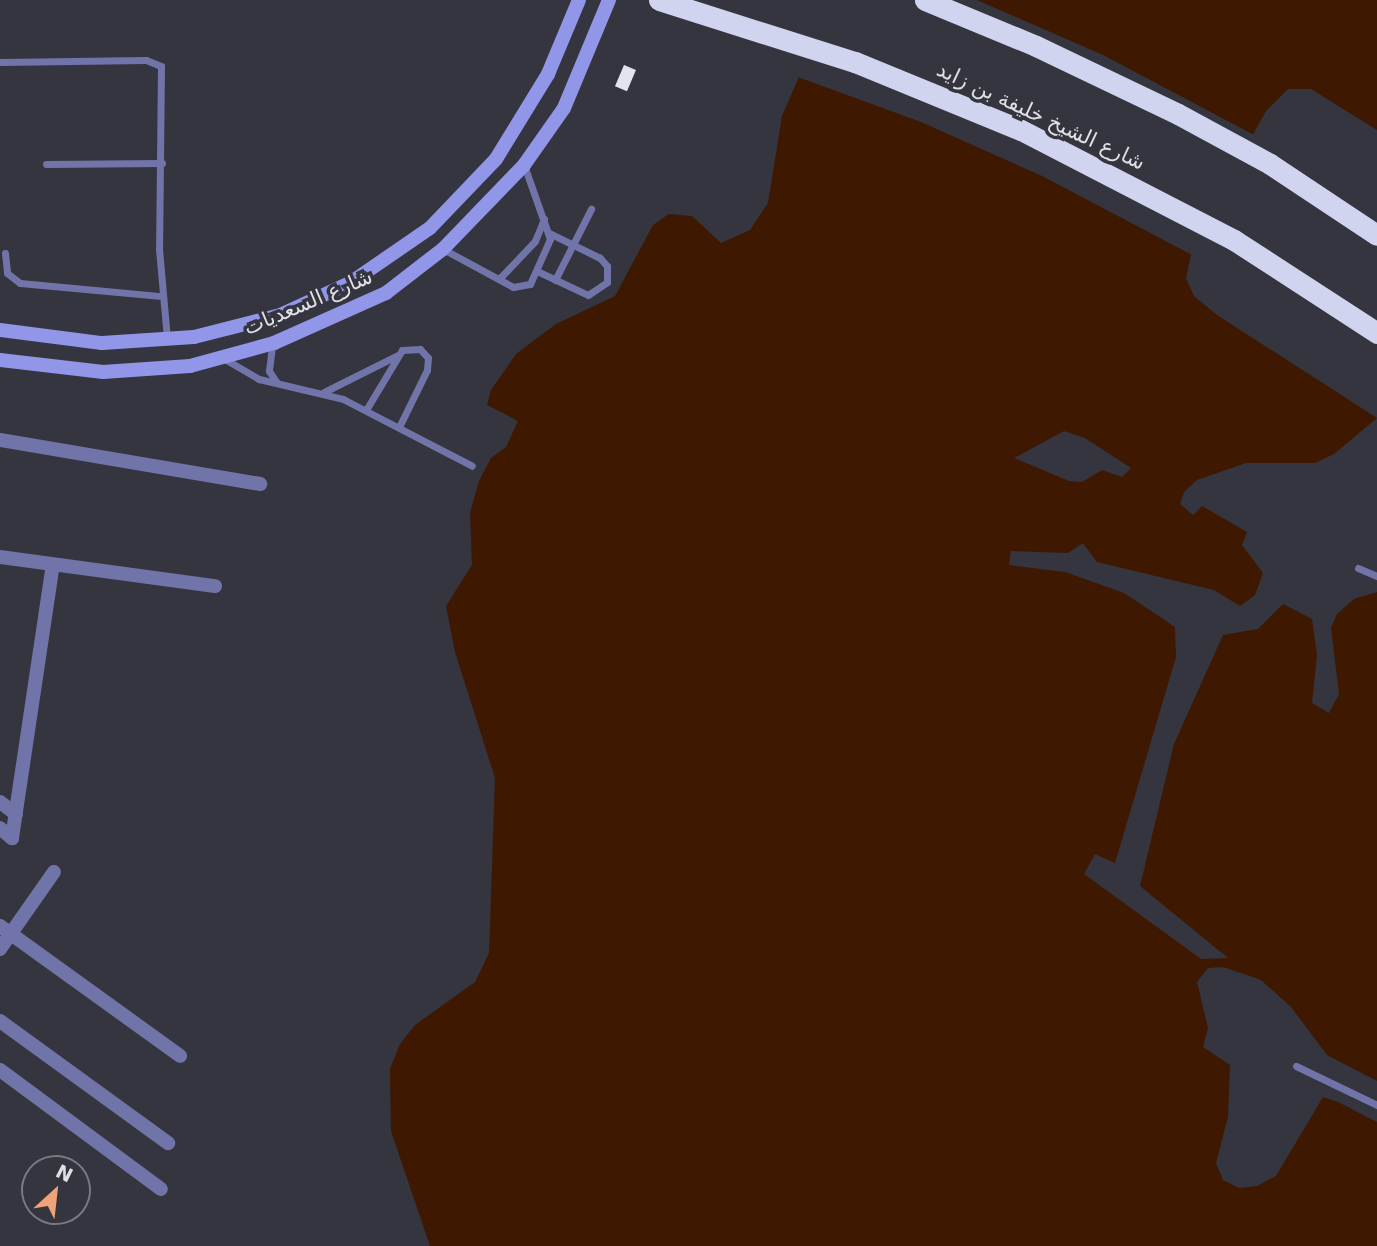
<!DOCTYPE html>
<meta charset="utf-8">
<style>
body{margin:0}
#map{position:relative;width:1377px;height:1246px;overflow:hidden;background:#34353e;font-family:"DejaVu Sans","Noto Sans Arabic",sans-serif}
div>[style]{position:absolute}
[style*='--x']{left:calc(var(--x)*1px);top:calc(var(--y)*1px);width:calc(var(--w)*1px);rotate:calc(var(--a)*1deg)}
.water>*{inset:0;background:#3e1800}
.pier>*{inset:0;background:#34353e}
.building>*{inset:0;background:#e3e4ef;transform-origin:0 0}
.lane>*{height:7px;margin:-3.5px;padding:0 3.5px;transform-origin:3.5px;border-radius:3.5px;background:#7174a8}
.street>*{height:14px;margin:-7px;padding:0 7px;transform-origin:7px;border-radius:7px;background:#7174a8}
.secondary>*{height:14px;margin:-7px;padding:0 7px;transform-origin:7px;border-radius:7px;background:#9196e8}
.highway>*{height:21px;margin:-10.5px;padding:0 10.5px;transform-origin:10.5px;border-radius:10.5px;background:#d1d4ee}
span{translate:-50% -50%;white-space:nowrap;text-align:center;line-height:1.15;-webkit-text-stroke:7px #34353e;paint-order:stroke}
.street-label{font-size:21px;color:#dfdfe5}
.north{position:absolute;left:21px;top:1155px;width:70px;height:70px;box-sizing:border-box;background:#34353e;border:2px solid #787981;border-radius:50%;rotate:27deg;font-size:19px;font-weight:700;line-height:28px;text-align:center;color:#dfdfe5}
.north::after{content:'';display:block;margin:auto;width:24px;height:32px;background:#f0a378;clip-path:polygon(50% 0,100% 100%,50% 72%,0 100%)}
</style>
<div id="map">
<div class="water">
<i style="clip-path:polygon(evenodd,832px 0,1377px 0,1377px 130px,1311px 89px,1288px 89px,1266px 111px,1194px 240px,1186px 278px,1194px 296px,1217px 315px,1377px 418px,1334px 454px,1315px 463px,1246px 463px,1197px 480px,1184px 492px,1180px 504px,1193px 515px,1202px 506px,1247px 532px,1242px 545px,1263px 573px,1255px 595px,1240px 606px,1214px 590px,1097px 562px,1083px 543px,1068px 553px,1011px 551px,1009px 565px,1065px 572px,1124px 593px,1175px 627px,1176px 657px,1115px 863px,1095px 854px,1084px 874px,1201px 959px,1228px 958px,1140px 886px,1174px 744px,1223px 635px,1258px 629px,1283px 604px,1312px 619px,1317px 655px,1312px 703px,1329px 713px,1339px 694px,1331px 628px,1337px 614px,1354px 599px,1377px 592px,1377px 1081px,1327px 1055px,1291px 1007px,1261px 980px,1223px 967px,1208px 968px,1197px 982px,1208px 1028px,1203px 1047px,1230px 1065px,1228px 1117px,1216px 1163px,1223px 1180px,1239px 1188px,1257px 1186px,1276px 1176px,1323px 1097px,1338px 1102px,1377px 1122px,1377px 1246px,430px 1246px,391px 1131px,390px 1069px,400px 1044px,415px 1025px,475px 982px,489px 953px,495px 778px,455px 652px,446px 606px,472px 565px,470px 513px,479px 481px,491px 458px,506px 447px,518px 421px,487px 405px,491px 390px,516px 354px,556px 324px,615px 296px,653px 225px,669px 214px,692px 216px,721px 243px,750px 230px,768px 203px,782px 116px,832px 0,1064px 431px,1085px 438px,1131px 468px,1122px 477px,1102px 470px,1082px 482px,1069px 481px,1014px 458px,1064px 431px)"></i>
</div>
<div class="pier">
<i style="clip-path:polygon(828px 0,977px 0,1103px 55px,1256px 136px,1192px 255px,1042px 176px,921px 122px,795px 76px)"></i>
</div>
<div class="building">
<i style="left:624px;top:65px;width:13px;height:23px;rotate:23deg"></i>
</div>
<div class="lane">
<i style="--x:0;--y:62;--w:146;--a:-0.8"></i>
<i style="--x:146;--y:60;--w:16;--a:22"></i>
<i style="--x:161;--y:66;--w:183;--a:90.6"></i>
<i style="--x:159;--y:249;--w:90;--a:84.9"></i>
<i style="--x:46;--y:164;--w:116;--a:-0.5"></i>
<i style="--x:443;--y:249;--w:80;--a:28.5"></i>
<i style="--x:513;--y:287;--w:17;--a:-10"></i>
<i style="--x:530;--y:284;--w:49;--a:-66"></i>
<i style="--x:550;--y:239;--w:78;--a:-109.4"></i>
<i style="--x:5;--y:253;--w:20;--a:84"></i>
<i style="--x:7;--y:273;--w:16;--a:38"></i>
<i style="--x:20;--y:283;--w:142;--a:5.3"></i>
<i style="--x:537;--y:271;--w:56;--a:25.2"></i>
<i style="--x:588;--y:295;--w:23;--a:-34"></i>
<i style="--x:607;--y:282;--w:16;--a:-90"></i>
<i style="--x:607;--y:266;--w:11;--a:-131"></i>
<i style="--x:600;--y:258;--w:57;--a:-153.9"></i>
<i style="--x:499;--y:279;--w:52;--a:-46.5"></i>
<i style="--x:535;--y:241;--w:24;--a:-68"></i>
<i style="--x:555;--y:280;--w:80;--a:-63.1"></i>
<i style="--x:272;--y:346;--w:25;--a:97"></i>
<i style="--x:269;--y:371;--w:14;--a:56"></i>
<i style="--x:223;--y:358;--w:42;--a:30.3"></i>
<i style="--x:259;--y:379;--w:86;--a:13.4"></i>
<i style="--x:343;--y:399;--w:145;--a:27.4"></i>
<i style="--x:324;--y:392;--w:83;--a:-26.6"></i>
<i style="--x:366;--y:410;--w:70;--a:-59"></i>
<i style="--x:402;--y:350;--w:18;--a:-3"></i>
<i style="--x:420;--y:349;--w:12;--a:48"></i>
<i style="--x:428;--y:358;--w:12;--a:95"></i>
<i style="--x:427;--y:370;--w:64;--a:116.2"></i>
<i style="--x:1358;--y:568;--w:21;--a:23"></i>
<i style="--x:1296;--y:1066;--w:90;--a:25.7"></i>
</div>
<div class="street">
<i style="--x:0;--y:440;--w:264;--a:9.6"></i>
<i style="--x:0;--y:557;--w:217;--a:7.7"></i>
<i style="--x:0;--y:802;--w:20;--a:37"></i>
<i style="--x:0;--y:828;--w:16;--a:40"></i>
<i style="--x:12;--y:838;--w:276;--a:-81.5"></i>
<i style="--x:0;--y:926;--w:222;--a:35.8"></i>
<i style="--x:0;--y:949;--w:94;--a:-55"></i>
<i style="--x:0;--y:1021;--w:208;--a:36"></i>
<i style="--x:0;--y:1070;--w:200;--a:36.5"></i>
</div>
<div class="secondary">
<i style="--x:0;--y:330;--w:103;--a:7.3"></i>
<i style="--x:102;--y:343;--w:92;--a:-3.7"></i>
<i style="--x:194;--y:337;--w:89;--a:-14.3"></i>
<i style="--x:280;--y:315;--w:77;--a:-24.6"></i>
<i style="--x:350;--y:283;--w:97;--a:-34.5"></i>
<i style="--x:430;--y:228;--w:95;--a:-46.3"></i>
<i style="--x:496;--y:159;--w:100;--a:-58.5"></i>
<i style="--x:548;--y:74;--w:80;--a:-67.3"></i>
<i style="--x:0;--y:360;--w:104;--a:6.6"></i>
<i style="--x:103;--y:372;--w:87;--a:-3.9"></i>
<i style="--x:190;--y:366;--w:87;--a:-15.3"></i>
<i style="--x:274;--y:343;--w:123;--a:-24.1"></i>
<i style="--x:386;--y:293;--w:72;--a:-37.7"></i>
<i style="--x:443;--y:249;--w:117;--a:-46"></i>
<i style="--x:524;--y:165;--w:70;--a:-54.9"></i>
<i style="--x:564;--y:108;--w:117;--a:-67.4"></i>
</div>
<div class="highway">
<i style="--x:659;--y:0;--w:206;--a:17.6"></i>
<i style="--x:855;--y:62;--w:179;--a:22.3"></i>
<i style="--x:1021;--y:130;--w:240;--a:27.3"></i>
<i style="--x:1234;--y:240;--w:171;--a:33"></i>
<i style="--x:925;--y:0;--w:120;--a:22.5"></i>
<i style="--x:1036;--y:46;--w:157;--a:25.6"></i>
<i style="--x:1178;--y:114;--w:105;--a:28.5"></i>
<i style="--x:1270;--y:164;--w:128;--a:33.6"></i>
</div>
<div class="street-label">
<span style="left:1041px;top:116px;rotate:25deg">شارع الشيخ خليفة بن زايد</span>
<span style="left:308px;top:302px;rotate:-23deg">شارع السعديات</span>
</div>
<div class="north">N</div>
</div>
